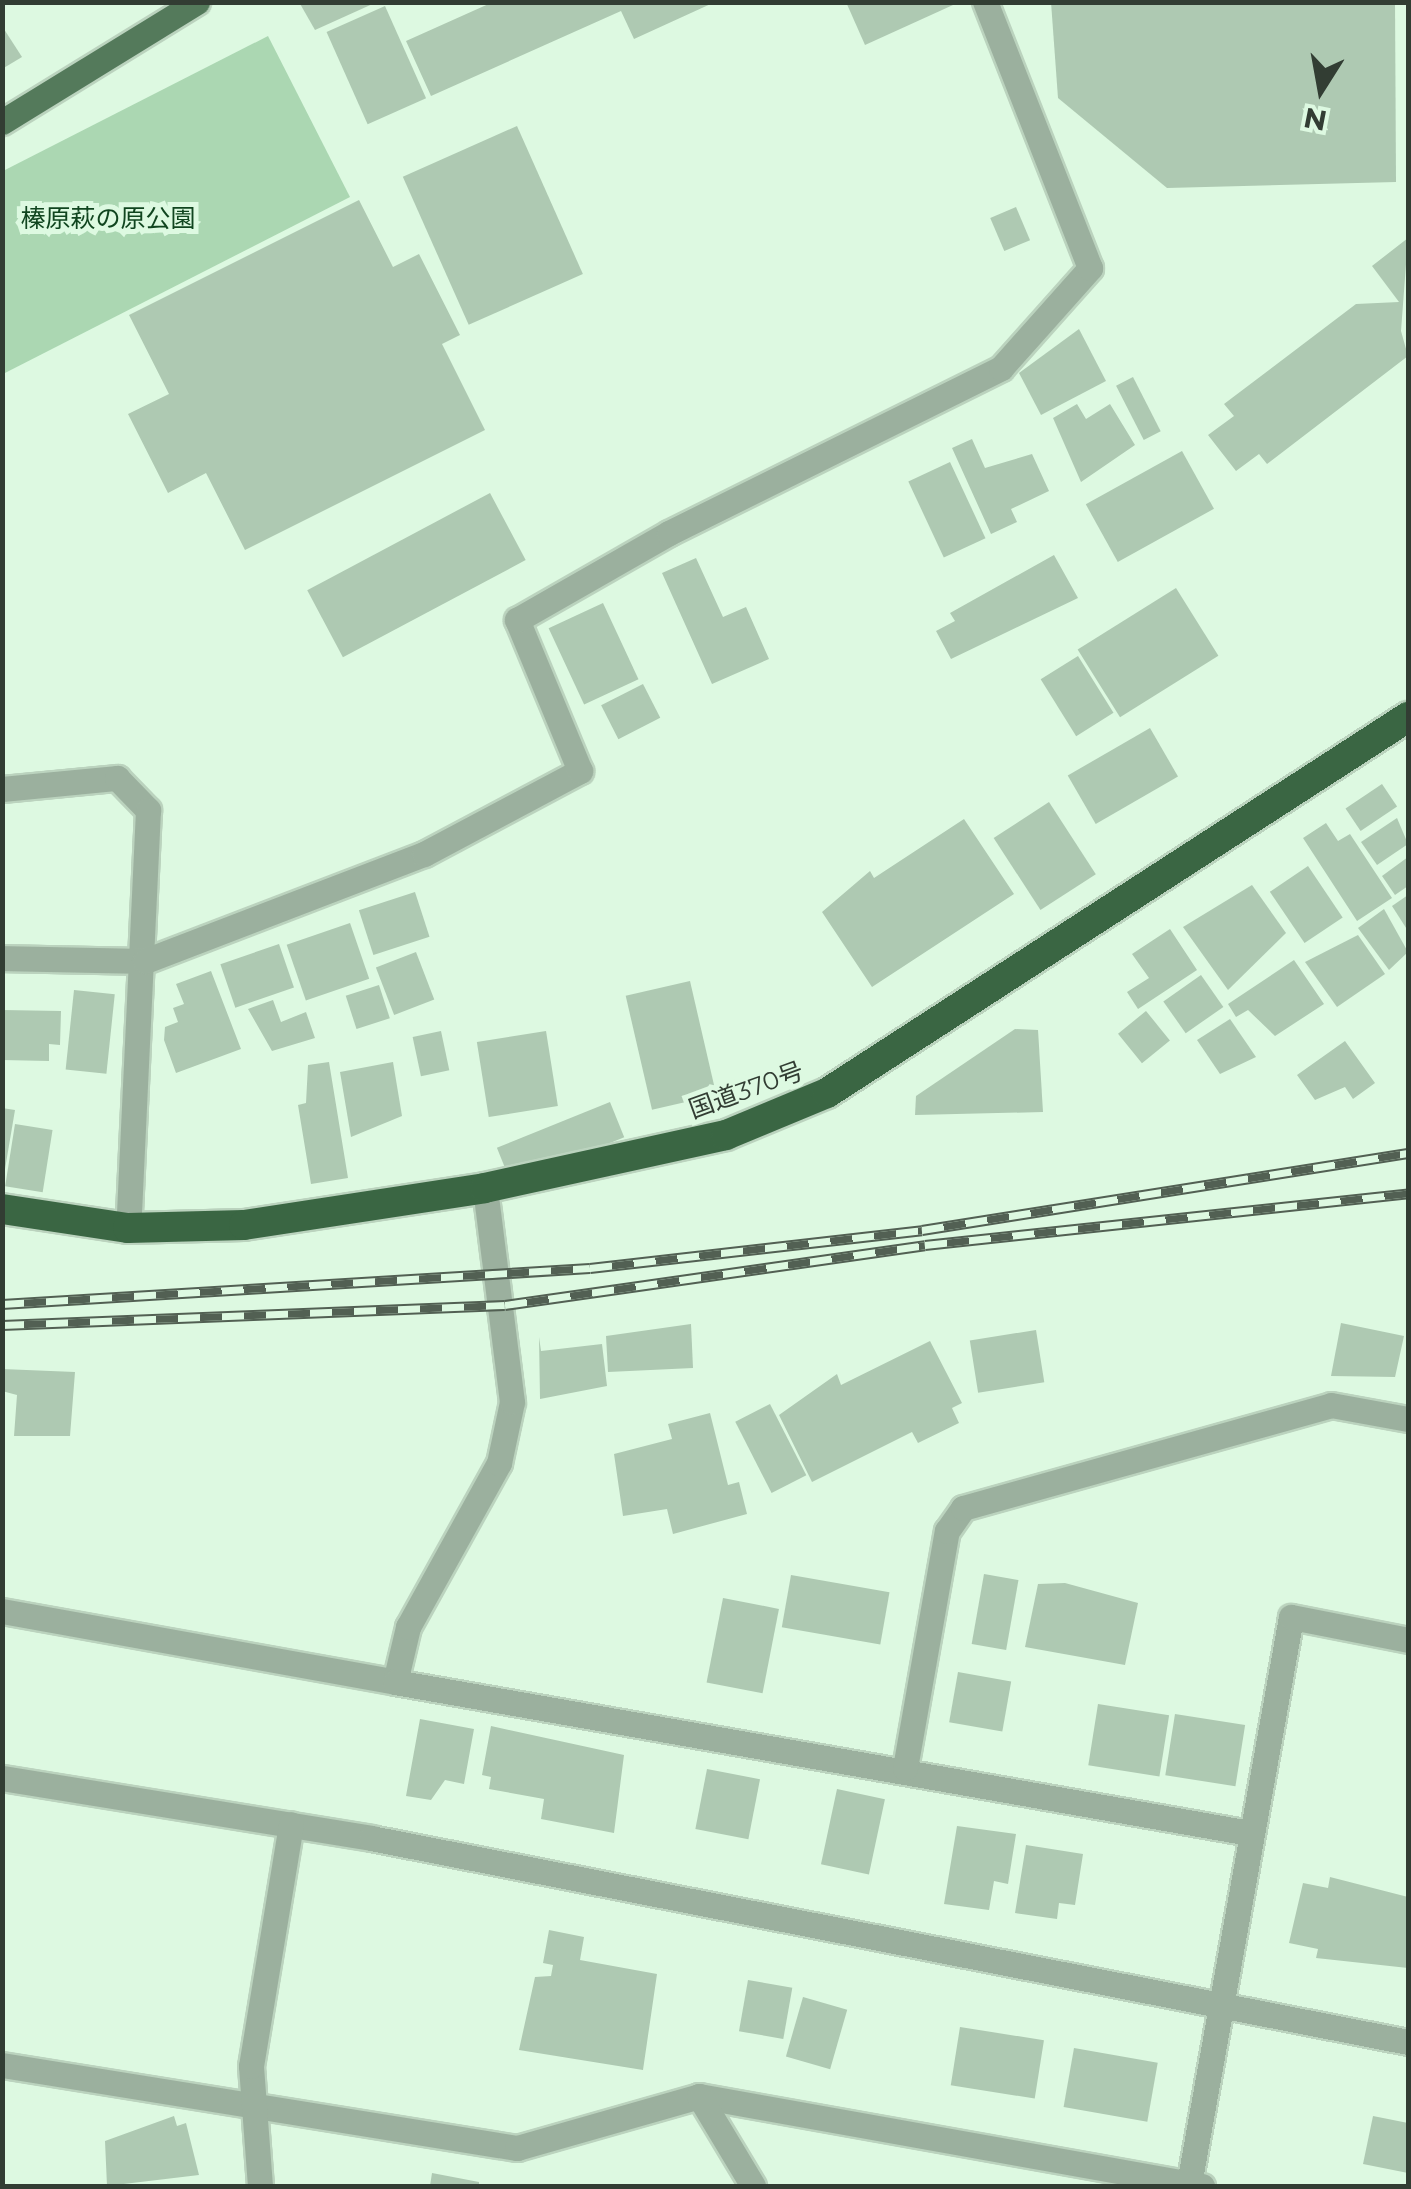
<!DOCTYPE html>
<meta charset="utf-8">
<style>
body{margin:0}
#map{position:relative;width:1411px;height:2189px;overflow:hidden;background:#ddf9e1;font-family:Montserrat,"Noto Sans JP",sans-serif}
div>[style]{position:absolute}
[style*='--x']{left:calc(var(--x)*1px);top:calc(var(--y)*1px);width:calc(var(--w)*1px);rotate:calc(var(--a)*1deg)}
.green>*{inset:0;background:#abd7b2}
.building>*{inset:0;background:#aec9b2;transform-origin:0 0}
.roads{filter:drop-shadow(2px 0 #bbd3be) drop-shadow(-2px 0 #bbd3be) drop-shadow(0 2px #bbd3be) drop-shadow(0 -2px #bbd3be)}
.minor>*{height:25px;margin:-12.5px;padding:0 12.5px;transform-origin:12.5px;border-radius:12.5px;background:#9bb09e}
.major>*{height:25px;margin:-12.5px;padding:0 12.5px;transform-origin:12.5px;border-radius:12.5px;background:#547a5b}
.highway>*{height:30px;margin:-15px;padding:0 15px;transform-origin:15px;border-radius:15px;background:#3a6643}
.rail>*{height:11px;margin-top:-5.5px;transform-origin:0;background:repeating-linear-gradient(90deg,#ddf9e1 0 22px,#526053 0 44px);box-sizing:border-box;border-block:2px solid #526053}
span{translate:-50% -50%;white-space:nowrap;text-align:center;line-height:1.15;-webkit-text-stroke:10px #ddf9e1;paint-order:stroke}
.park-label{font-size:25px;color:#10451f}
.street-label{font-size:25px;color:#323d33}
.frame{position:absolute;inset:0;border:5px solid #323d33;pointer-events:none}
.north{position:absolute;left:1271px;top:40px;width:100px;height:100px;-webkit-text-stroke:8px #ddf9e1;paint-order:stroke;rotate:191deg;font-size:28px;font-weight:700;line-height:40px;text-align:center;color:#323d33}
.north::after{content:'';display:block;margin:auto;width:35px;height:45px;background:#323d33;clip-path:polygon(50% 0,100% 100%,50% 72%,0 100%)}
</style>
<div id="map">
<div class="green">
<i style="clip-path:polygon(268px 36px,350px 197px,3px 374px,3px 171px)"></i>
</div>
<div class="building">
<i style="clip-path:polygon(299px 2px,377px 2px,315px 30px)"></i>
<i style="clip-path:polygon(493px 2px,715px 2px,634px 39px,621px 11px,431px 96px,406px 41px)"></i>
<i style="clip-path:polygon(846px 2px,951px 2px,953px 5px,865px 45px)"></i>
<i style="clip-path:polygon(1051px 2px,1395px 2px,1396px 182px,1167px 188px,1058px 98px)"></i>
<i style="left:385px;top:6px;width:101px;height:64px;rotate:66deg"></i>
<i style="clip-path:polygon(2px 26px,22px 57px,2px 69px)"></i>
<i style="left:517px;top:126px;width:162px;height:125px;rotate:66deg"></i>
<i style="clip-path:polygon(359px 200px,393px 267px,419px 254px,460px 335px,442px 344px,485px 430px,245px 550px,206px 473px,168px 493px,128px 414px,169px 394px,129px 315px)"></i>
<i style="left:1016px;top:207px;width:36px;height:28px;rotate:67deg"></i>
<i style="clip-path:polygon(1408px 238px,1401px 331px,1408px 356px,1267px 464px,1259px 454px,1236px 471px,1208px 435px,1234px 416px,1224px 404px,1356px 304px,1399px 302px,1372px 266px)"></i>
<i style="clip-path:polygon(1079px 329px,1106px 381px,1041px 415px,1019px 373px)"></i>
<i style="left:1133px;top:377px;width:61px;height:19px;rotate:63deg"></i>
<i style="clip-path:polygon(1077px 404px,1086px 419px,1110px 404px,1135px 445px,1081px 482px,1053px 418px)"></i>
<i style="clip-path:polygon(972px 439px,985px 468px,1032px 454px,1049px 491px,1011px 509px,1017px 522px,991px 534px,952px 448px)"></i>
<i style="left:1182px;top:451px;width:66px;height:110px;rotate:61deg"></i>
<i style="left:950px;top:462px;width:84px;height:46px;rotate:65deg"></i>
<i style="left:490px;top:493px;width:76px;height:207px;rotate:62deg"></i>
<i style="clip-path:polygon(1054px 555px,1078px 598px,951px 659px,936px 631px,955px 621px,950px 613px)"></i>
<i style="clip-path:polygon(696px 558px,723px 617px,746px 607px,769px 659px,712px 684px,662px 573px)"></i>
<i style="left:1176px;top:588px;width:80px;height:116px;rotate:58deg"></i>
<i style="left:603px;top:603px;width:84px;height:60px;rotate:65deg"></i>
<i style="left:1078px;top:656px;width:67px;height:44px;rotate:58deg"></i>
<i style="left:643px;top:684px;width:38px;height:47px;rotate:63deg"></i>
<i style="left:1150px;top:728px;width:56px;height:95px;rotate:60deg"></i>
<i style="left:1382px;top:784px;width:27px;height:44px;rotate:56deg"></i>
<i style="left:1049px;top:802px;width:86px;height:66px;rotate:57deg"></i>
<i style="clip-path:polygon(1397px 818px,1408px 844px,1377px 865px,1361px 842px)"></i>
<i style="clip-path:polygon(964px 819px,1014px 894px,872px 987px,822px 912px,870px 871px,874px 878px)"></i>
<i style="clip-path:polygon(1326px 823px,1338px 841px,1350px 834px,1392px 898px,1357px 921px,1303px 838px)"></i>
<i style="clip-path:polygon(1408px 857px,1408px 886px,1395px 895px,1382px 876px)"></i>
<i style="left:1308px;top:866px;width:62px;height:46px;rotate:56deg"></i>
<i style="clip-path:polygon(1252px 885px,1286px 933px,1228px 990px,1183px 927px)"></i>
<i style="left:415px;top:892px;width:47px;height:59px;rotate:72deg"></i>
<i style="clip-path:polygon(1408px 895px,1408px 931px,1392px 906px)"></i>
<i style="clip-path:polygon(1384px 909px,1408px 952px,1389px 970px,1358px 928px)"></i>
<i style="left:350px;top:923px;width:59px;height:67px;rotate:71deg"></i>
<i style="clip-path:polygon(1170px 929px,1197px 970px,1138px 1009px,1127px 992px,1149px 978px,1132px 954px)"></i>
<i style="clip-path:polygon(1358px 935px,1385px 974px,1337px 1007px,1305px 962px)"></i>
<i style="left:279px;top:944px;width:46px;height:62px;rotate:71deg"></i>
<i style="left:416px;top:952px;width:51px;height:43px;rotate:69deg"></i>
<i style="clip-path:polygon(1294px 960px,1324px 1004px,1275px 1036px,1248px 1010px,1236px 1017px,1228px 1004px)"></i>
<i style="clip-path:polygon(211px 971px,241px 1049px,176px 1073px,164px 1040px,165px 1027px,178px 1022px,173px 1008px,184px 1004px,176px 984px)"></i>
<i style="left:1201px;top:975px;width:39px;height:46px;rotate:55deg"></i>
<i style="left:690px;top:981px;width:117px;height:66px;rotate:77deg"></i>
<i style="left:379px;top:985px;width:35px;height:35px;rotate:72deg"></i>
<i style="left:74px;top:990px;width:41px;height:80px;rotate:6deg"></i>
<i style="clip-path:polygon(273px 1000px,281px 1022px,306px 1012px,315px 1038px,272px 1051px,248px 1009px)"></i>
<i style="clip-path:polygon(2px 1010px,61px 1011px,60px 1045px,49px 1044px,49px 1061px,2px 1060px)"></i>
<i style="left:1146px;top:1011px;width:38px;height:36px;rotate:51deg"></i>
<i style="clip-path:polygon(1230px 1019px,1256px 1057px,1220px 1074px,1197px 1040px)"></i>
<i style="clip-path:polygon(1015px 1029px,1038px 1030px,1043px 1112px,915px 1115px,916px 1096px)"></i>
<i style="left:441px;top:1031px;width:40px;height:29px;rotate:78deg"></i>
<i style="left:546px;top:1031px;width:76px;height:70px;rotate:81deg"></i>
<i style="clip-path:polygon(1345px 1041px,1375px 1083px,1353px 1099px,1345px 1087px,1315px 1100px,1297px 1075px)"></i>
<i style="clip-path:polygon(329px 1062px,348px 1178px,311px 1184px,298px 1105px,306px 1103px,308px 1065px)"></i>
<i style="clip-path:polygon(393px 1062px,402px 1116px,351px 1137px,340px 1072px)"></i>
<i style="left:610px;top:1102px;width:38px;height:122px;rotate:68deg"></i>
<i style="clip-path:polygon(2px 1108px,15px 1110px,5px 1169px,2px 1169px)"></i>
<i style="left:15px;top:1124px;width:38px;height:63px;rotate:9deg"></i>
<i style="clip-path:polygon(1341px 1323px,1404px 1336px,1395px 1377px,1331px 1376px)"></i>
<i style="clip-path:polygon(691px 1324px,693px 1368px,608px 1372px,606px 1336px)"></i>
<i style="left:1036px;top:1330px;width:53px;height:67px;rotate:81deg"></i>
<i style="clip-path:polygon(539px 1337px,541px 1351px,602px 1344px,607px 1386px,540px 1399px)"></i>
<i style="clip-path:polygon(930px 1341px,962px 1403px,952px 1408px,959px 1423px,918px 1443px,912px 1432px,812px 1482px,779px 1415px,837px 1374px,841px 1385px)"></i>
<i style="clip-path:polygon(2px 1369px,75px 1372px,70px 1436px,14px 1436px,17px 1395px,2px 1391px)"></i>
<i style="left:770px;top:1404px;width:80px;height:39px;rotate:63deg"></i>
<i style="clip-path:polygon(710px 1413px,728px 1485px,739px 1482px,747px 1514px,673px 1534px,667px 1509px,623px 1516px,614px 1454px,672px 1439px,668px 1424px)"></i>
<i style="left:984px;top:1574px;width:35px;height:71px;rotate:10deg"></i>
<i style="left:791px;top:1575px;width:100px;height:53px;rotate:10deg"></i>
<i style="clip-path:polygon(1065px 1583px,1138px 1603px,1125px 1665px,1025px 1647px,1038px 1584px)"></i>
<i style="left:723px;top:1598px;width:57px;height:86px;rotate:11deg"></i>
<i style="left:958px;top:1672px;width:54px;height:51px;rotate:10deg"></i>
<i style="left:1098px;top:1704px;width:72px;height:62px;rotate:9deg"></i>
<i style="left:1175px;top:1714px;width:71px;height:62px;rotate:9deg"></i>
<i style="clip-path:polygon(420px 1719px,474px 1729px,464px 1784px,445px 1780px,431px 1800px,406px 1796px)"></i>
<i style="clip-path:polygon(491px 1726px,624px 1755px,614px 1833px,541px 1819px,544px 1799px,489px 1789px,491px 1777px,482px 1775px)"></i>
<i style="left:707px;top:1769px;width:54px;height:61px;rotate:11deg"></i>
<i style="left:837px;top:1789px;width:49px;height:77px;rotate:12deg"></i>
<i style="clip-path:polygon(957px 1826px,1016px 1834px,1008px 1884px,994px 1881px,989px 1910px,944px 1904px)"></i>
<i style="clip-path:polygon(1026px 1845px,1083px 1854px,1075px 1905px,1059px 1903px,1057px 1919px,1015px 1913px)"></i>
<i style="clip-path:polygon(1330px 1877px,1408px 1897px,1408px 1968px,1316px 1958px,1318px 1949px,1289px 1943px,1303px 1883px,1328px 1888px)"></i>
<i style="clip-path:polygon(549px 1930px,584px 1937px,580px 1960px,657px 1974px,643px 2070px,519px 2050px,535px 1977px,551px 1976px,553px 1965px,543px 1963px)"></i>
<i style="left:748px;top:1980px;width:45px;height:52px;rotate:10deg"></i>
<i style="left:803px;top:1997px;width:46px;height:62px;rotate:16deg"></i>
<i style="left:960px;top:2027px;width:85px;height:59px;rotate:9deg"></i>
<i style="left:1074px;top:2048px;width:85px;height:60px;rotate:10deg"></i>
<i style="clip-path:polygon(174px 2116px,177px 2126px,186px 2123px,199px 2175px,107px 2186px,105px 2141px)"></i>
<i style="clip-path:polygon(1373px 2116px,1408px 2123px,1408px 2173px,1363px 2164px)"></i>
<i style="clip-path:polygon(432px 2173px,479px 2182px,479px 2186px,430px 2186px)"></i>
</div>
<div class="roads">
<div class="minor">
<i style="--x:2;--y:789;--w:116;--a:-5.5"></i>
<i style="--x:117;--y:778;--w:45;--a:45.9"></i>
<i style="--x:148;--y:810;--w:418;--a:92.7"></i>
<i style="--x:2;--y:958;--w:143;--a:1.2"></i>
<i style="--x:145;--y:961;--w:299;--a:-21"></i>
<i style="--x:424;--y:854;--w:177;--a:-28"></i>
<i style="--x:580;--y:771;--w:164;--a:-112.6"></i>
<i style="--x:517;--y:620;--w:175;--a:-29.8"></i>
<i style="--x:669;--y:533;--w:371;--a:-26.4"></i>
<i style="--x:1001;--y:368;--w:134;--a:-48.3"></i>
<i style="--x:1090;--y:268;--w:286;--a:-111.5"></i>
<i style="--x:2;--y:1611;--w:399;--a:10.2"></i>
<i style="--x:395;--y:1682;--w:57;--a:-76.7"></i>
<i style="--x:408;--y:1627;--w:188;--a:-61"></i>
<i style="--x:499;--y:1463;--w:62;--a:-78"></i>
<i style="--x:512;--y:1402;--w:216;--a:-97.2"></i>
<i style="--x:395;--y:1682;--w:868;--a:10.02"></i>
<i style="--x:905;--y:1768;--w:241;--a:-80"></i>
<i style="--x:947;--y:1531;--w:28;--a:-55"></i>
<i style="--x:963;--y:1508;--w:382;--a:-15.6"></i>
<i style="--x:1331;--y:1405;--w:78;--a:10.3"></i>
<i style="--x:2;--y:1778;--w:374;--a:9.2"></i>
<i style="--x:371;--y:1838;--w:1057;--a:11.13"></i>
<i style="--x:2;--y:2065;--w:522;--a:9.16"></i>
<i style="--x:517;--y:2148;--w:189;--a:-15.9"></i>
<i style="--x:699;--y:2096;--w:511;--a:10.14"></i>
<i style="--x:699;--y:2096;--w:105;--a:59"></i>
<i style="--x:1189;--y:2184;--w:576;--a:-79.8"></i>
<i style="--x:1291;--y:1617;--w:119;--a:11.1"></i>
<i style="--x:260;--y:2186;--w:120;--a:-94.3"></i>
<i style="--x:251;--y:2066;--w:245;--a:-80.6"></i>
</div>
<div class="major">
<i style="--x:2;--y:122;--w:229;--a:-31.6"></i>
</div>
<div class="highway">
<i style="--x:2;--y:1209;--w:127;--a:8.6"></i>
<i style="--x:128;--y:1228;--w:116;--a:-1.5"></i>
<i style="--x:244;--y:1225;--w:244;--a:-8.7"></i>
<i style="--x:485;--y:1188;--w:247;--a:-12.4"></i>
<i style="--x:726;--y:1135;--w:109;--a:-22.6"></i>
<i style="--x:827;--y:1093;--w:692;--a:-32.91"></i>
</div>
</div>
<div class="rail">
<i style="--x:2;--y:1304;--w:589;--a:-3.5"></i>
<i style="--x:590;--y:1268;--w:334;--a:-6.5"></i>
<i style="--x:922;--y:1230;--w:492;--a:-9"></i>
<i style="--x:2;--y:1325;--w:503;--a:-2.28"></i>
<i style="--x:505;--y:1305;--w:424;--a:-8.1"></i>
<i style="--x:925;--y:1245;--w:486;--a:-6.1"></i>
</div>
<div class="park-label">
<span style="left:108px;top:218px">榛原萩の原公園</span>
</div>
<div class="street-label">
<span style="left:746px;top:1090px;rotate:-20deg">国道370号</span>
</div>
<div class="frame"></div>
<div class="north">N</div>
</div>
